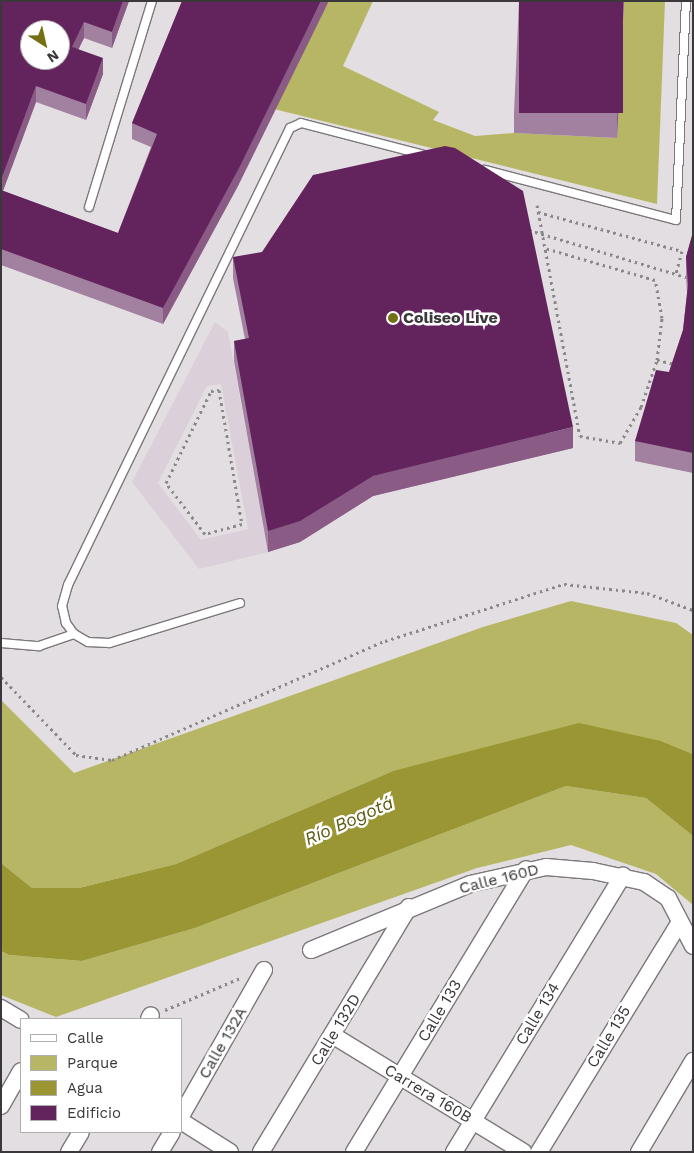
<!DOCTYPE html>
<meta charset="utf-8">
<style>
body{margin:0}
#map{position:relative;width:694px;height:1153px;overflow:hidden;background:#e2dee1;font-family:"Work Sans",sans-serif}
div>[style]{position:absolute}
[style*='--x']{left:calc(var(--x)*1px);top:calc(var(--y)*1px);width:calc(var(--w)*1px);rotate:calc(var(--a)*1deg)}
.built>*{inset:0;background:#dbd0d9}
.green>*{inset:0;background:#b7b664}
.water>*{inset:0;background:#999633}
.path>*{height:3px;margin-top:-1.5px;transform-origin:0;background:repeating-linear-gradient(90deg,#8b888a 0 2.5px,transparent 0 6.5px)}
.roads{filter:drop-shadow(1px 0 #7c787b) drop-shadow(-1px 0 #7c787b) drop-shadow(0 1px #7c787b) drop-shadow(0 -1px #7c787b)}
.service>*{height:8px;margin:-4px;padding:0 4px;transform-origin:4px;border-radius:4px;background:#fff}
.minor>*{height:16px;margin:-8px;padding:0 8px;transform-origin:8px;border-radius:8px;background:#fff}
.path-bridge>*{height:3px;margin-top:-1.5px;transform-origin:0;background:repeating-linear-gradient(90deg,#8b888a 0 2.5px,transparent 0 6.5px)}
.wall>*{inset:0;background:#a2809f}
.shaded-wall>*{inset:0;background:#895b85}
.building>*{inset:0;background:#63235d;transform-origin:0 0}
.dots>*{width:14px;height:14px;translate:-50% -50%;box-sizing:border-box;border:2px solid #fff;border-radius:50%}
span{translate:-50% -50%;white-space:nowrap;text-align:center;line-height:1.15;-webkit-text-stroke:5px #fff;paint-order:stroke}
.poi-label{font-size:16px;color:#3a383a;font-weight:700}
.left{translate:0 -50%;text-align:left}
.street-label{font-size:16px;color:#3a383a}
.water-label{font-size:18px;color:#5b580f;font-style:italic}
.frame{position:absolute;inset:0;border:2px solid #3a383a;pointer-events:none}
.legend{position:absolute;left:20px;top:1018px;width:162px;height:115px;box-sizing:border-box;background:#fff;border:1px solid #b0afb0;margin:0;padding:6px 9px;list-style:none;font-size:15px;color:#3a383a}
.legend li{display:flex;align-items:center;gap:10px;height:25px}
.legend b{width:25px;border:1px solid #b0afb0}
.north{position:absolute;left:20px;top:20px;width:50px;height:50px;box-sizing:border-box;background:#fff;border:1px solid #b0afb0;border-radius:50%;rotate:145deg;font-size:14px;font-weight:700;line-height:20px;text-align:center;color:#3a383a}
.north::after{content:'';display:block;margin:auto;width:18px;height:22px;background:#737113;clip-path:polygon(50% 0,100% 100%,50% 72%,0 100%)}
</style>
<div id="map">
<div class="built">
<i style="clip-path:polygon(evenodd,215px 322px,228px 332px,268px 552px,199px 569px,132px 482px,215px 322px,221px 384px,248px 529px,201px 540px,158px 483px,207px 386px,221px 384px)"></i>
</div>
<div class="green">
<i style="clip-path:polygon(329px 1px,373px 1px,343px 66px,439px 112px,433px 120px,475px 136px,514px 133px,617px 138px,624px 1px,665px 1px,657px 204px,274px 109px)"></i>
<i style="clip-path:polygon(571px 601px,676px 623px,693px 635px,693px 754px,661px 741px,393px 771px,176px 864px,79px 888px,32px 888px,1px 863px,1px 700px,74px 773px,483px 627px)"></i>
<i style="clip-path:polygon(566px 786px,646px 798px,693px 836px,693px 905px,656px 874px,571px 845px,477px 868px,56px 1017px,1px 995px,1px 951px,9px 955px,82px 961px,195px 928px)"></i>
</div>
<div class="water">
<i style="clip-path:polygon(579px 723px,661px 741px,693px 754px,693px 836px,646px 798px,566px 786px,195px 928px,82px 961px,9px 955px,1px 951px,1px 863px,32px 888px,79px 888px,176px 864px,393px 771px)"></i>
</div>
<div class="path">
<i style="--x:537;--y:205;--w:235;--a:79.5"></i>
<i style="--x:580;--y:436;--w:41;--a:9.9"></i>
<i style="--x:620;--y:443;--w:42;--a:-59.7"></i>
<i style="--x:641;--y:407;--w:50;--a:-71.2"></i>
<i style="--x:657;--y:360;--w:42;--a:-83.2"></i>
<i style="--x:662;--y:318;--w:39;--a:-100"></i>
<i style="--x:655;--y:280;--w:115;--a:-163.8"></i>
<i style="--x:538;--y:212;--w:149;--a:15.2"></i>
<i style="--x:682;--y:251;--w:24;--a:105"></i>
<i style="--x:657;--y:360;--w:17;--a:13"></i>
<i style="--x:219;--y:390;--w:136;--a:80.3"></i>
<i style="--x:242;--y:524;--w:38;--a:165"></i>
<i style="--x:205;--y:534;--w:64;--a:-127.4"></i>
<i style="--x:166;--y:483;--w:102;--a:-63.9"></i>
<i style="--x:211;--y:391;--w:8;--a:-7"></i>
<i style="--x:1;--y:677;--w:108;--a:46.1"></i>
<i style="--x:76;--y:755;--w:36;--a:8"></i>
<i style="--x:112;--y:760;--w:298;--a:-23.6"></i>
<i style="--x:385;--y:641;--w:188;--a:-17.7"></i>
<i style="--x:564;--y:584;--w:83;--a:6.2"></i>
<i style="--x:647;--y:593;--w:49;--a:20.3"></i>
<i style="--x:165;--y:1010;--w:82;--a:-23.1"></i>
</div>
<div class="roads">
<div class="service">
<i style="--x:485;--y:170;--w:197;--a:14.7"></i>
<i style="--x:676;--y:220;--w:219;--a:-87.4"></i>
<i style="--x:89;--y:207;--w:215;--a:-73"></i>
<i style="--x:240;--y:603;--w:137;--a:163"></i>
<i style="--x:109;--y:643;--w:21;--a:-177"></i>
<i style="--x:88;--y:642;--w:16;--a:-150"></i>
<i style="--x:74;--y:634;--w:14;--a:-126"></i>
<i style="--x:66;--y:623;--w:17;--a:-103"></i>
<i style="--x:62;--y:606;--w:22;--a:-74"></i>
<i style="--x:68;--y:585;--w:508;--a:-64.09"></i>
<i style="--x:290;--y:128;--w:12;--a:-24"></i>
<i style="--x:301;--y:123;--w:128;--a:14.5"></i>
<i style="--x:1;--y:643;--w:38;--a:5"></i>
<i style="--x:39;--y:646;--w:37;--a:-19"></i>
</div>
<div class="minor">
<i style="--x:311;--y:950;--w:172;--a:-22.5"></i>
<i style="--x:470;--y:884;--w:78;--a:-12.6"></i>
<i style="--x:546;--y:867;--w:47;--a:4.9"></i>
<i style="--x:593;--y:871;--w:52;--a:12.2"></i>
<i style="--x:644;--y:882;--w:29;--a:34"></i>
<i style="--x:668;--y:898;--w:54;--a:62.5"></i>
<i style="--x:1;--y:1008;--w:23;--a:31"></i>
<i style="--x:149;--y:1019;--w:4;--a:-63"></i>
<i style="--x:334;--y:1036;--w:222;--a:31.5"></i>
<i style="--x:1;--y:1106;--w:40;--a:-60.3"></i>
<i style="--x:181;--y:1116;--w:168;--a:-60.4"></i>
<i style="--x:181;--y:1121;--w:58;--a:32.3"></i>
<i style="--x:69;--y:1152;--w:23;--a:-59"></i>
<i style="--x:160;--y:1152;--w:23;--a:-59"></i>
<i style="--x:261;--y:1152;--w:286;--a:-58.9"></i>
<i style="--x:354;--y:1152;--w:331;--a:-58.7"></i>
<i style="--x:454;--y:1152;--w:324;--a:-58.6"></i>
<i style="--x:539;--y:1152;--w:270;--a:-58.5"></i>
<i style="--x:639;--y:1152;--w:106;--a:-59.3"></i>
</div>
</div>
<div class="path-bridge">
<i style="--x:529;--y:230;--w:164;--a:16.7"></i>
</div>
<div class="wall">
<i style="clip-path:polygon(1px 1px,129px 1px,112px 48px,84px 38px,78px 49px,103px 74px,86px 120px,36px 102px,3px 191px,118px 233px,151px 147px,132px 139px,132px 123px,182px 1px,239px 184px,163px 324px,1px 265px)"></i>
<i style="clip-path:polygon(519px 1px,624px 1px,617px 138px,514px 133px,514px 113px)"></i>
<i style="clip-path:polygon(693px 232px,693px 473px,635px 461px,635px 441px,669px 372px,683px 330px,687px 293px,686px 277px,686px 257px)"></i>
<i style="clip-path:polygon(233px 257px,573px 448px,373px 496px,300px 542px,268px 552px,234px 361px,234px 341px,245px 339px,233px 278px)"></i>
</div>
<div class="shaded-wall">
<i style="clip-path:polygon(123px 1px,129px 1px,112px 48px,112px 32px)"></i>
<i style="clip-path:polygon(321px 1px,329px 1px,239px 184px,163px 324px,163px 308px)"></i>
<i style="clip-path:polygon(623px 1px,624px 1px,617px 138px,617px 117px)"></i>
<i style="clip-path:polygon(84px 22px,84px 38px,72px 63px,72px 47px)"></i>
<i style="clip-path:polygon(103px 58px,103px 74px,86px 120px,86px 104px)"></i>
<i style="clip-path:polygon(36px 86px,36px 102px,1px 196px,1px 180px)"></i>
<i style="clip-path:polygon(573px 427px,573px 448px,373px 496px,300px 542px,268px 552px,268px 531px,373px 476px)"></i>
</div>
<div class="building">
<i style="clip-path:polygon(evenodd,1px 1px,123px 1px,112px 32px,84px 22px,72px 47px,103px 58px,86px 104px,36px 86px,1px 180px,1px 1px,30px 30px,60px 30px,60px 60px,30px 60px,30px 30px)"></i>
<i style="clip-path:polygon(182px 1px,321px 1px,239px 168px,163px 308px,1px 249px,1px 190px,118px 233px,157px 134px,132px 123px)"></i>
<i style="left:519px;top:1px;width:104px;height:112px"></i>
<i style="clip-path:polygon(445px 146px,455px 148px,523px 191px,573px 427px,373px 476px,300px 521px,268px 531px,234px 341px,249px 338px,233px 257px,262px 252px,313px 175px)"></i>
<i style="clip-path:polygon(693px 232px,693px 453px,635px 441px,656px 370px,669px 372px,683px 330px,688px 285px,686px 257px)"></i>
</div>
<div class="dots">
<i style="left:393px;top:318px;background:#737113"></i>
</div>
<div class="poi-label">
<span class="left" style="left:403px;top:318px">Coliseo Live</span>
</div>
<div class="street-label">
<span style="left:499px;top:879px;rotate:-14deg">Calle 160D</span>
<span style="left:440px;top:1011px;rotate:-59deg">Calle 133</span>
<span style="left:538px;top:1014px;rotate:-59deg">Calle 134</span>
<span style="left:336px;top:1030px;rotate:-59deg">Calle 132D</span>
<span style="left:609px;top:1037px;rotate:-59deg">Calle 135</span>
<span style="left:223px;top:1043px;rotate:-60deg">Calle 132A</span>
<span style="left:428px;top:1094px;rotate:31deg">Carrera 160B</span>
</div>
<div class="water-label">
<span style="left:349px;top:821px;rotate:-24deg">Río Bogotá</span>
</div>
<div class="frame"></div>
<ul class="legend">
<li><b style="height:6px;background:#fff"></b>Calle</li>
<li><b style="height:14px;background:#b7b664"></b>Parque</li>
<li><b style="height:14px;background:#999633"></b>Agua</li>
<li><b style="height:14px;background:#63235d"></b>Edificio</li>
</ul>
<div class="north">N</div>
</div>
